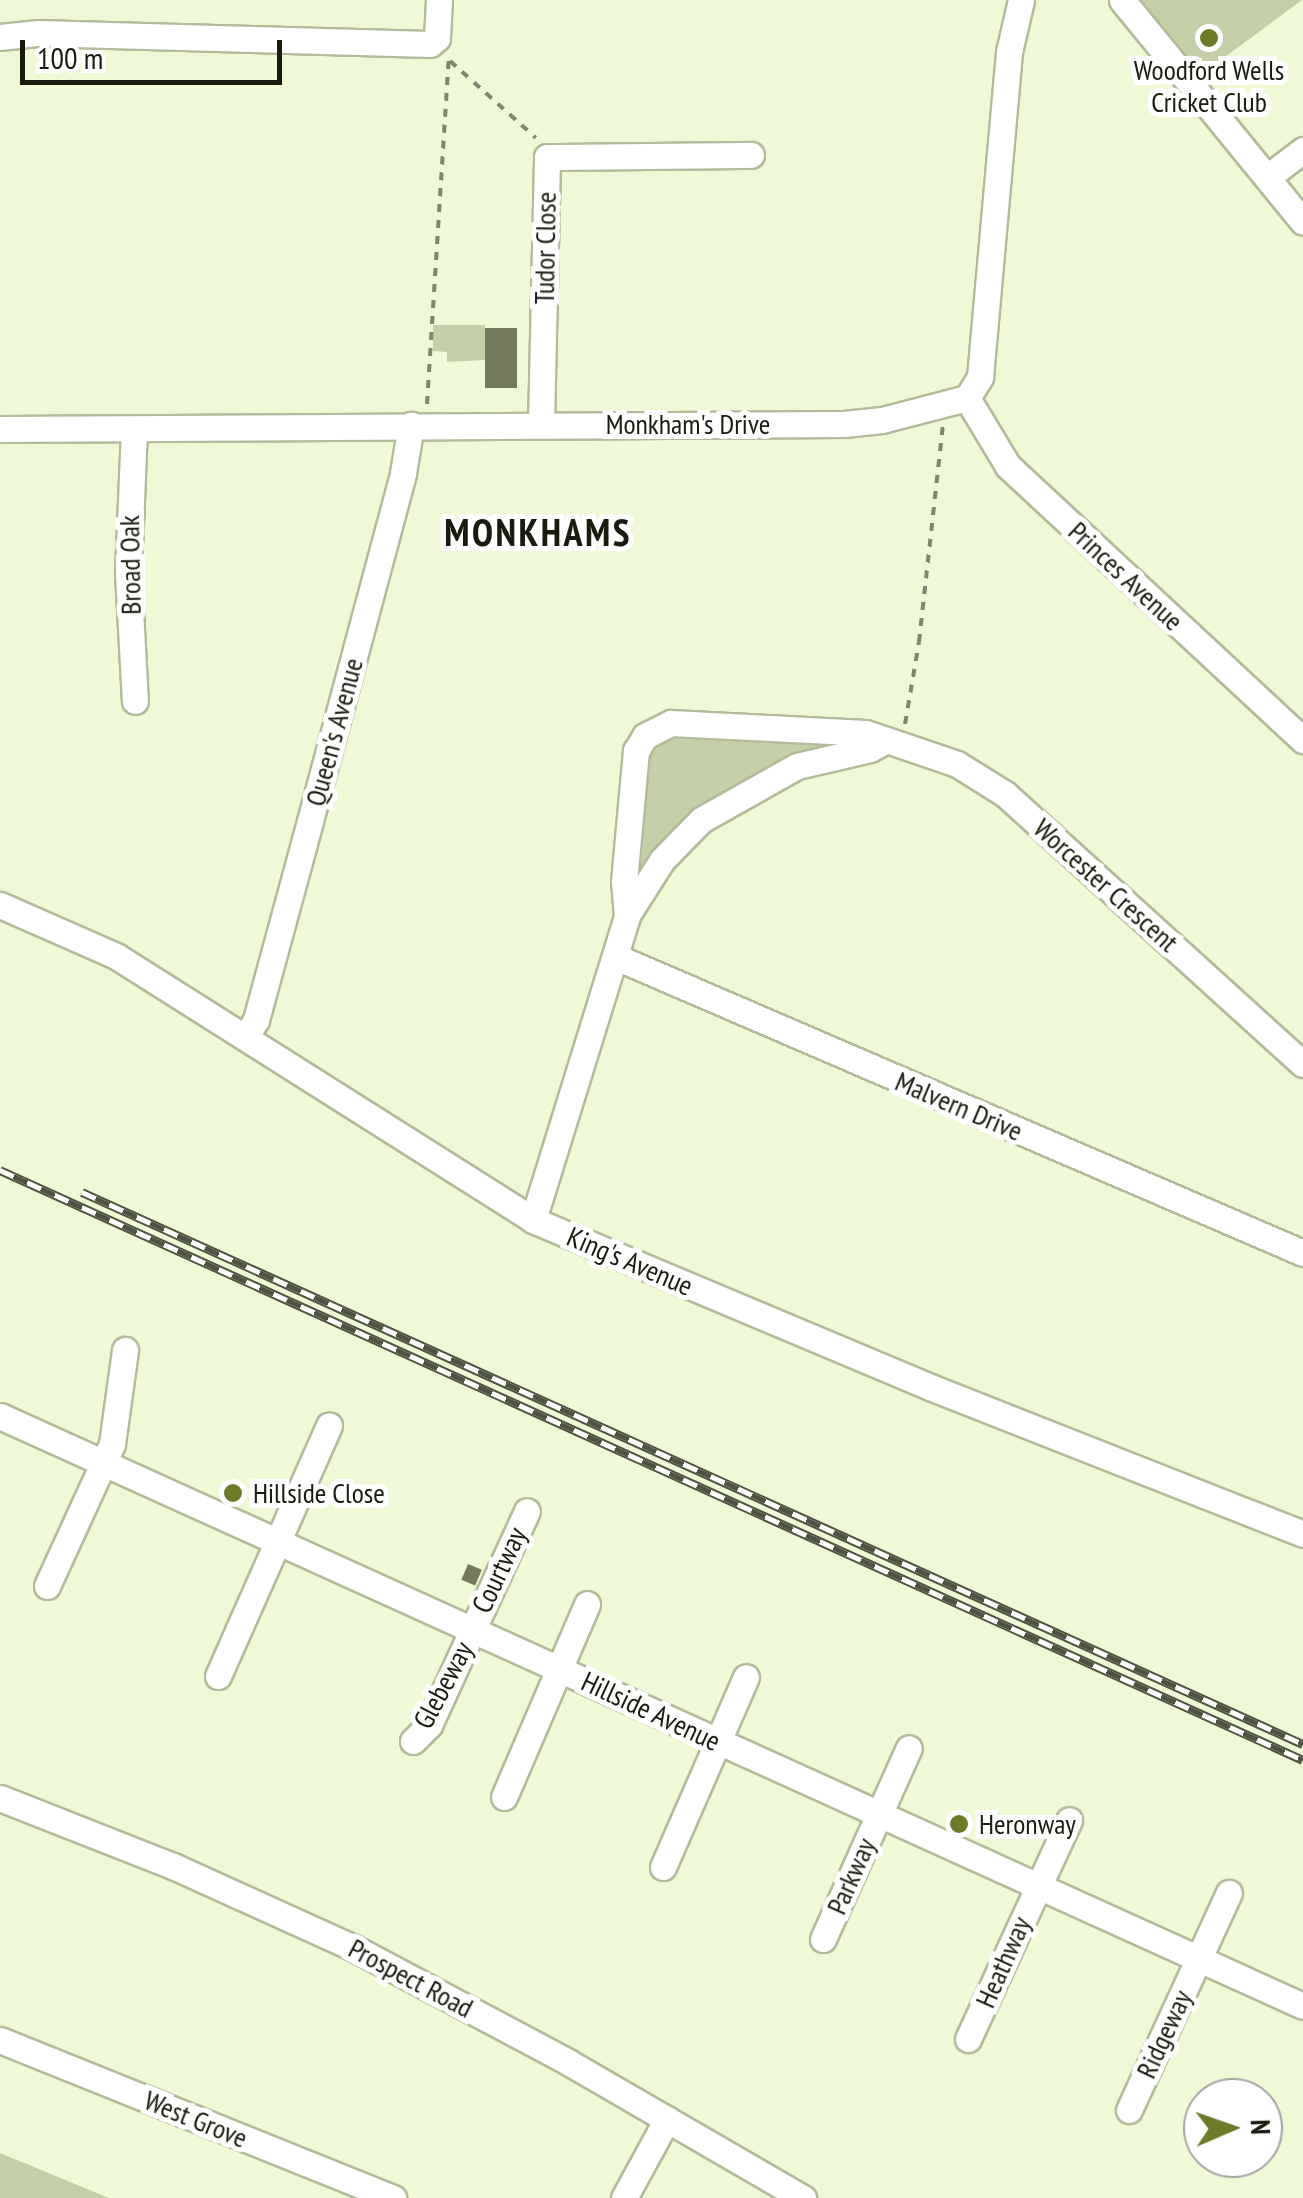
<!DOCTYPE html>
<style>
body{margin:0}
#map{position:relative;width:1303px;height:2198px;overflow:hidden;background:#f0f9d6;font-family:"PT Sans Narrow",sans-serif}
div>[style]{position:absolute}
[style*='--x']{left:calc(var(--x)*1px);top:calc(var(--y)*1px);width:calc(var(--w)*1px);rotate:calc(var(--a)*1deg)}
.green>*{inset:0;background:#c5cfa7}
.building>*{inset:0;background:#737a5b;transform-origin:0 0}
.path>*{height:4px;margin-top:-2px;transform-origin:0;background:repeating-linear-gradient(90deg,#7f856e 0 8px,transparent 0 16px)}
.roads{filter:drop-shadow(2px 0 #b3bb9a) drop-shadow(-2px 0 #b3bb9a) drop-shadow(0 2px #b3bb9a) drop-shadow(0 -2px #b3bb9a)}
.minor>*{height:25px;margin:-12.5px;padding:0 12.5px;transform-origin:12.5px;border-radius:12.5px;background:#fff}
.rail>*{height:9px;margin-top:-4.5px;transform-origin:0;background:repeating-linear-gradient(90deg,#fff 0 15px,#4f5341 0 30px);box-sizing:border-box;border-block:2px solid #4f5341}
.dots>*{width:28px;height:28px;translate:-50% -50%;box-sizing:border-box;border:5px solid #fff;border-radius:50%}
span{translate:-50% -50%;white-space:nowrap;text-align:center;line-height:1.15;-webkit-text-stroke:10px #fff;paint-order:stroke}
.poi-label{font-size:28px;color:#181b0e}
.left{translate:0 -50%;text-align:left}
.street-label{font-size:28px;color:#181b0e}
.district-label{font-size:38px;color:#181b0e;font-weight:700;letter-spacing:2.5px}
.north{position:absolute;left:1183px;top:2078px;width:100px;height:100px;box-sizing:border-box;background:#fff;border:2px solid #a3a49f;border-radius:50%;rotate:88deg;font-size:28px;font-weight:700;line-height:40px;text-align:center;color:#181b0e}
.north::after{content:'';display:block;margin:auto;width:35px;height:45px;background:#6d7b29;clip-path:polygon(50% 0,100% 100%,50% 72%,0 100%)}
.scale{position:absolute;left:20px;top:40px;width:262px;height:45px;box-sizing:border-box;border:5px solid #181b0e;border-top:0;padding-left:12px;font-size:30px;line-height:35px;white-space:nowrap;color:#181b0e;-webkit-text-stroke:8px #fff;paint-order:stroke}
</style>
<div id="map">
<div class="green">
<i style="clip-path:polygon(1138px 0,1302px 0,1198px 77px)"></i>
<i style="clip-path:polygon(433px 325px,485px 325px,485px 360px,447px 362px,447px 352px,433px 351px)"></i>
<i style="clip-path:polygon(679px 730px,866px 737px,777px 768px,635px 891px,644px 750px)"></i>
<i style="clip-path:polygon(0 2153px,109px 2198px,0 2198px)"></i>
</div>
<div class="building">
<i style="left:485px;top:328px;width:32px;height:60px"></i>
<i style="left:468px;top:1564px;width:15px;height:17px;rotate:23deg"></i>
</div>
<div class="path">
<i style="--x:450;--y:61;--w:115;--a:41.8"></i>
<i style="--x:427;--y:404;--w:346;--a:-86.4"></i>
<i style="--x:905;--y:724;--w:83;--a:-80.3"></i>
<i style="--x:919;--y:642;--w:217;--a:-83.7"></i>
</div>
<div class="roads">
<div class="minor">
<i style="--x:1122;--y:0;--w:286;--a:50.8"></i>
<i style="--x:0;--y:37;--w:39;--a:-6"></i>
<i style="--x:39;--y:33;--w:391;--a:1.6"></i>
<i style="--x:430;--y:44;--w:9;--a:-41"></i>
<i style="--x:437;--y:38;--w:38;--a:-87"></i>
<i style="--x:1269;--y:176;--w:43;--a:-37.4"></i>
<i style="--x:967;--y:398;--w:79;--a:58.9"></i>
<i style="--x:1008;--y:466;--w:403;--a:42.9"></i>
<i style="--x:541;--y:424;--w:267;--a:-88.7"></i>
<i style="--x:547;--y:157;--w:204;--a:-0.6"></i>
<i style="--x:0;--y:429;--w:844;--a:-0.34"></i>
<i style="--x:844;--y:424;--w:38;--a:-6"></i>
<i style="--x:882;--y:420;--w:88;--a:-14.5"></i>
<i style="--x:967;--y:398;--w:25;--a:-58"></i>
<i style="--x:980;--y:377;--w:326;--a:-84.9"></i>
<i style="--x:1009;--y:52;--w:53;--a:-77"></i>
<i style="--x:134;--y:429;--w:144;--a:92.4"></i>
<i style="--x:128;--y:573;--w:128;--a:86.9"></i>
<i style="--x:0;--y:905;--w:127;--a:23.7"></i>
<i style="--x:116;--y:956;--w:494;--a:32.3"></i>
<i style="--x:533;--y:1220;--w:431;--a:22.8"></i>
<i style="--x:930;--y:1387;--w:401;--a:21.5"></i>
<i style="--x:627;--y:915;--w:65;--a:-57.5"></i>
<i style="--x:662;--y:860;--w:56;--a:-45.7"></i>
<i style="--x:701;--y:820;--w:110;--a:-29.4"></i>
<i style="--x:797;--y:766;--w:75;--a:-13.1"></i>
<i style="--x:870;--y:749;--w:19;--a:-28"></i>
<i style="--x:616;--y:957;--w:748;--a:23.31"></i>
<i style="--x:246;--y:1036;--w:19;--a:-58"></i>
<i style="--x:256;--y:1020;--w:206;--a:-74.8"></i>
<i style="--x:310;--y:821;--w:360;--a:-75"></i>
<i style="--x:403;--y:473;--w:49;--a:-80.5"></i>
<i style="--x:533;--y:1220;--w:318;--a:-72.8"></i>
<i style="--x:627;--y:916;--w:34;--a:-95"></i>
<i style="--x:624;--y:882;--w:132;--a:-84.8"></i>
<i style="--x:636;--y:751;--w:17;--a:-59"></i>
<i style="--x:645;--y:736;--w:29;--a:-27"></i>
<i style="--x:671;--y:723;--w:195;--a:2.9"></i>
<i style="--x:866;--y:733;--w:96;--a:18.8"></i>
<i style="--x:957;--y:764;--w:57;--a:32"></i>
<i style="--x:1005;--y:794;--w:402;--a:42.2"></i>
<i style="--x:0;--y:1416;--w:1430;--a:24.36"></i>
<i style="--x:47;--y:1586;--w:156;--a:-65.4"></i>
<i style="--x:112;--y:1444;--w:95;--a:-82.1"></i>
<i style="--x:218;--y:1676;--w:274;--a:-66.1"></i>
<i style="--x:413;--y:1741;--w:23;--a:-45"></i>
<i style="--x:429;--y:1725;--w:235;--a:-65.4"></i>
<i style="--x:504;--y:1797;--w:210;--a:-66.7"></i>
<i style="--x:0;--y:1798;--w:186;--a:21.5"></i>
<i style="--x:173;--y:1866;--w:199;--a:24.4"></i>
<i style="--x:354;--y:1948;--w:242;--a:28"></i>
<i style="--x:568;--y:2062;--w:272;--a:30.1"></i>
<i style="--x:663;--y:1867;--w:207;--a:-66.4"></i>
<i style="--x:823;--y:1939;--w:209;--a:-65.8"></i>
<i style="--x:968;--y:2039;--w:241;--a:-65.2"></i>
<i style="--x:0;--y:2040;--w:424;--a:21.9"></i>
<i style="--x:1129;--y:2110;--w:239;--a:-65.3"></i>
<i style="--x:624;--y:2198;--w:90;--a:-61.4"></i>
</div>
</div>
<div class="rail">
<i style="--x:0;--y:1170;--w:1430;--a:24.36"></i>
<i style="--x:82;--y:1192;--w:1340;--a:24.33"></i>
</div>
<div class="dots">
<i style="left:1209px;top:38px;background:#6d7b29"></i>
<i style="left:233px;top:1493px;background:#6d7b29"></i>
<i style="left:959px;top:1824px;background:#6d7b29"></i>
</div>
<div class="poi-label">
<span style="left:1209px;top:86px">Woodford Wells<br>Cricket Club</span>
<span class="left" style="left:253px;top:1493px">Hillside Close</span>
<span class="left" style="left:979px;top:1824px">Heronway</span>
</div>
<div class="street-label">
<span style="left:545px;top:248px;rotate:-89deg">Tudor Close</span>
<span style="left:688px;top:424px">Monkham's Drive</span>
<span style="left:130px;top:565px;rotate:-91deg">Broad Oak</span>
<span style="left:1126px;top:576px;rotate:43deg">Princes Avenue</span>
<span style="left:334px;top:732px;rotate:-75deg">Queen's Avenue</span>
<span style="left:1106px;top:885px;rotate:42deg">Worcester Crescent</span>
<span style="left:959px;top:1106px;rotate:23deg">Malvern Drive</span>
<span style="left:630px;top:1261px;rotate:23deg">King's Avenue</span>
<span style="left:499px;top:1570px;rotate:-65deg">Courtway</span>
<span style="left:443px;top:1685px;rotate:-62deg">Glebeway</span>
<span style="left:651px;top:1711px;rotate:25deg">Hillside Avenue</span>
<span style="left:851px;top:1876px;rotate:-66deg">Parkway</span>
<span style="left:1003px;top:1962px;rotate:-66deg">Heathway</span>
<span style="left:411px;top:1978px;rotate:28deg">Prospect Road</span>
<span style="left:1164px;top:2034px;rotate:-65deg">Ridgeway</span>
<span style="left:196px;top:2119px;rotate:22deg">West Grove</span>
</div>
<div class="district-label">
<span style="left:538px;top:532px">MONKHAMS</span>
</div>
<div class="north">N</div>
<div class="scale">100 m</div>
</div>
